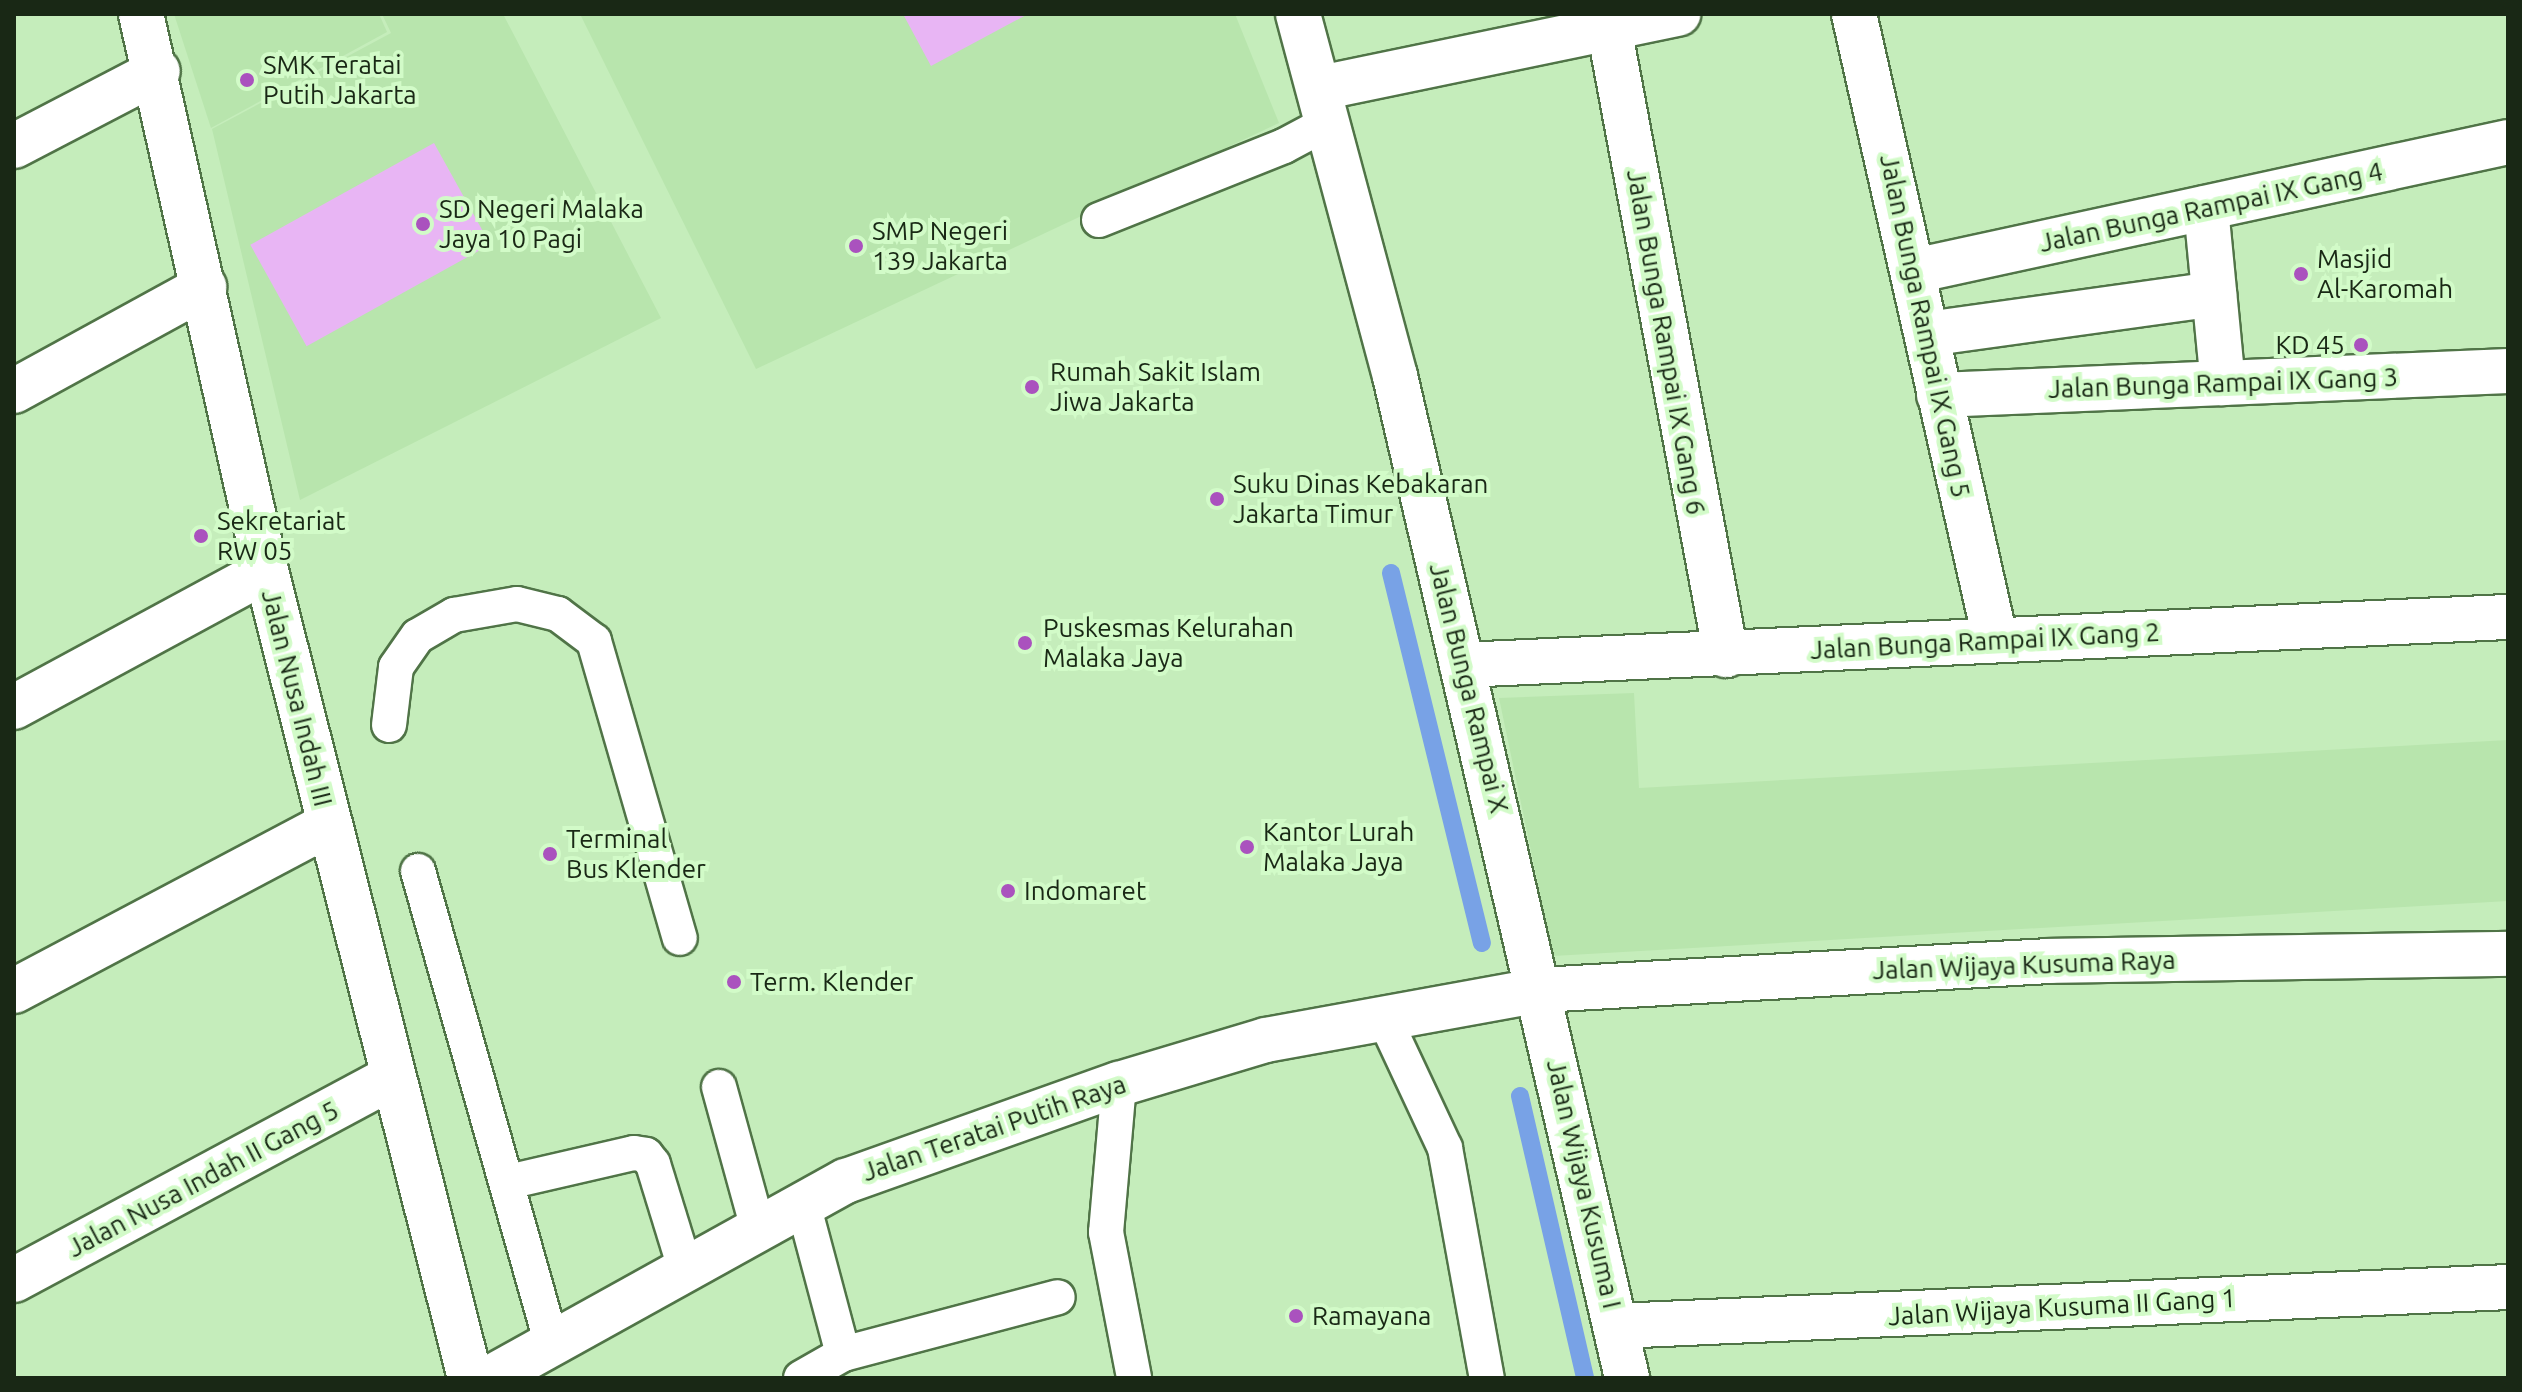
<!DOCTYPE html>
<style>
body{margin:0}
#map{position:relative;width:2522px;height:1392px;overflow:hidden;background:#c5edbb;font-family:Ubuntu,sans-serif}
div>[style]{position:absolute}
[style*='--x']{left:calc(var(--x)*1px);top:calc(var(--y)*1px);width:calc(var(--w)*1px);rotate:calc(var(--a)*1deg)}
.built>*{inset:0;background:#b8e5ad}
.green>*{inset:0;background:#e8b5f4;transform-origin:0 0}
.stream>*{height:18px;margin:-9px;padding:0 9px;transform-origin:9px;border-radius:9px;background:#78a2e6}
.roads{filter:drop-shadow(2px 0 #507447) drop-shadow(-2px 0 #507447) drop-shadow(0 2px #507447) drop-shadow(0 -2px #507447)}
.service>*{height:34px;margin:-17px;padding:0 17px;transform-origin:17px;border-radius:17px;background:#fff}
.minor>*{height:44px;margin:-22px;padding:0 22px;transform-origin:22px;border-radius:22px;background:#fff}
.tertiary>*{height:44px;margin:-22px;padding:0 22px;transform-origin:22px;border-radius:22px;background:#fff}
.dots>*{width:22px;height:22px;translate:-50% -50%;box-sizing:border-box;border:4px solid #d2fbc8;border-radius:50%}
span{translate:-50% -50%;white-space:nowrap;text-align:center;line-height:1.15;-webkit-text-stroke:8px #d2fbc8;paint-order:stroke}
.poi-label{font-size:26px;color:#192815}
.left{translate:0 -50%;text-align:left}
.right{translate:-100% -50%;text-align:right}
.street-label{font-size:26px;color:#192815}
.frame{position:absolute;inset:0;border:16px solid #192815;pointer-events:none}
</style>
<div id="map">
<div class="built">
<i style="clip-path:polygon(174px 14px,379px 14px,387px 32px,211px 128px)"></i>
<i style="clip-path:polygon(382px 14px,503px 14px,661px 318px,300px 500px,212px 129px,391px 33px)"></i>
<i style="clip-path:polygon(580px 14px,1235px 14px,1279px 123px,756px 369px)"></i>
<i style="clip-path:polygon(1634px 693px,1639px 788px,2508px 740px,2508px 901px,1553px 956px,1499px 698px)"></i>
</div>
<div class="green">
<i style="clip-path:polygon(903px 14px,1028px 14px,931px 66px)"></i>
<i style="left:434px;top:143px;width:116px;height:210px;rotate:61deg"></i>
</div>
<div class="stream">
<i style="--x:1391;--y:573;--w:381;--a:76.2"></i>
<i style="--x:1520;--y:1096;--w:289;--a:77"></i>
</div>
<div class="roads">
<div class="service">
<i style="--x:1099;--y:220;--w:199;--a:-21.8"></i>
<i style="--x:1284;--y:146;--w:51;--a:-28.1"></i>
<i style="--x:389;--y:725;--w:58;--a:-83.1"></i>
<i style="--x:396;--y:667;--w:38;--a:-55"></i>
<i style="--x:418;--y:636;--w:42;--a:-30.3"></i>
<i style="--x:454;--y:615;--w:64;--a:-9.9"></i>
<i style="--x:517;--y:604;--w:42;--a:13.7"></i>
<i style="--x:558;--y:614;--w:45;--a:36.9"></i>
<i style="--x:594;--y:641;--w:309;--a:73.9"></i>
<i style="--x:418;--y:871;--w:488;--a:74.2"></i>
<i style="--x:1386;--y:1022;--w:139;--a:64.9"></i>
<i style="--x:1445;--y:1148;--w:234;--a:79.7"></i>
<i style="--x:1119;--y:1084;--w:149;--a:95"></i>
<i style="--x:1106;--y:1232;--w:149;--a:79.1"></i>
<i style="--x:719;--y:1087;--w:147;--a:74.6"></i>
<i style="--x:508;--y:1182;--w:129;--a:-13"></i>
<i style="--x:634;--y:1153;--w:12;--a:9"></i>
<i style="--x:646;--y:1155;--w:11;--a:52"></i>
<i style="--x:653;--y:1164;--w:109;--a:72.9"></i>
<i style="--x:843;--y:1354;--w:222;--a:-14.8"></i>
<i style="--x:801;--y:1378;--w:48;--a:-29.7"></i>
<i style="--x:843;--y:1354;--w:155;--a:-104.9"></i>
</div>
<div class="minor">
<i style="--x:141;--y:14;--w:571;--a:77.35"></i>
<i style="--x:266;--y:571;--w:832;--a:75.81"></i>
<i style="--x:1298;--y:14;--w:375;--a:75"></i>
<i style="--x:1395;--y:376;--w:1029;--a:76.96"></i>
<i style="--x:1854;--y:14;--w:640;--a:77.27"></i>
<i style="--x:1609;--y:28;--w:638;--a:79.43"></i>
<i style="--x:1320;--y:88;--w:366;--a:-11.7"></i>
<i style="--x:14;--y:146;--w:162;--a:-27.5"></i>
<i style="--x:2206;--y:208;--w:176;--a:84.5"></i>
<i style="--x:1914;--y:271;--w:608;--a:-12.25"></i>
<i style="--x:1927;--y:334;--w:290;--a:-7.9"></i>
<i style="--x:14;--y:391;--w:217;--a:-28.7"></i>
<i style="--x:1939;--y:395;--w:570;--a:-2.42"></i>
<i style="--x:1462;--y:665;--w:1047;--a:-2.63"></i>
<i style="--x:14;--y:707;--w:286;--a:-28.4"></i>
<i style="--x:14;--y:991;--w:355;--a:-27.9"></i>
<i style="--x:14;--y:1280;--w:430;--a:-28.2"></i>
<i style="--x:1616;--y:1326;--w:893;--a:-2.5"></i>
</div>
<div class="tertiary">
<i style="--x:490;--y:1378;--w:407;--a:-29"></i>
<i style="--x:846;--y:1181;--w:290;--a:-19.6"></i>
<i style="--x:1119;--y:1084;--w:153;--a:-16.7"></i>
<i style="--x:1266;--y:1040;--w:279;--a:-10.3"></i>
<i style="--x:1540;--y:990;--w:510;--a:-3.26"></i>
<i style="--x:2049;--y:961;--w:459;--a:-0.9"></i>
</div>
</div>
<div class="dots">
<i style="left:247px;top:80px;background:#aa52be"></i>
<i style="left:423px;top:224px;background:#aa52be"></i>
<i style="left:856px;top:246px;background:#aa52be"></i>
<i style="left:2301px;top:274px;background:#aa52be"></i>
<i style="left:2361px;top:345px;background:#aa52be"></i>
<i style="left:1032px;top:387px;background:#aa52be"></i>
<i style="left:1217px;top:499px;background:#aa52be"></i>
<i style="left:201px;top:536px;background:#aa52be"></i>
<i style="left:1025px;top:643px;background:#aa52be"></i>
<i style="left:1247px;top:847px;background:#aa52be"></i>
<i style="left:550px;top:854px;background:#aa52be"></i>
<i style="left:1008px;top:891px;background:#aa52be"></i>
<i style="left:734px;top:982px;background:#aa52be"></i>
<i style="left:1296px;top:1316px;background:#aa52be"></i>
</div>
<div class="poi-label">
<span class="left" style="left:263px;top:80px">SMK Teratai<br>Putih Jakarta</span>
<span class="left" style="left:439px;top:224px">SD Negeri Malaka<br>Jaya 10 Pagi</span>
<span class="left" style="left:872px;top:246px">SMP Negeri<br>139 Jakarta</span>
<span class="left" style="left:2317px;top:274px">Masjid<br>Al-Karomah</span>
<span class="right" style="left:2345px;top:345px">KD 45</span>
<span class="left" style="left:1050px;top:387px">Rumah Sakit Islam<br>Jiwa Jakarta</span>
<span class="left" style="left:1233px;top:499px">Suku Dinas Kebakaran<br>Jakarta Timur</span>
<span class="left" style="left:217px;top:536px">Sekretariat<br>RW 05</span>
<span class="left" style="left:1043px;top:643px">Puskesmas Kelurahan<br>Malaka Jaya</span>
<span class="left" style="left:1263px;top:847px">Kantor Lurah<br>Malaka Jaya</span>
<span class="left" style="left:566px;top:854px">Terminal<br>Bus Klender</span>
<span class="left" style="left:1024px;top:891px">Indomaret</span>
<span class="left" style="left:750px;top:982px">Term. Klender</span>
<span class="left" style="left:1312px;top:1316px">Ramayana</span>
</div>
<div class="street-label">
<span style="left:2211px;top:207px;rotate:-12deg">Jalan Bunga Rampai IX Gang 4</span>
<span style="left:1925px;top:326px;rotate:78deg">Jalan Bunga Rampai IX Gang 5</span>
<span style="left:1666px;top:342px;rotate:80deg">Jalan Bunga Rampai IX Gang 6</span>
<span style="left:2223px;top:383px;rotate:-2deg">Jalan Bunga Rampai IX Gang 3</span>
<span style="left:1985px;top:641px;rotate:-3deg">Jalan Bunga Rampai IX Gang 2</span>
<span style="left:1469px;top:688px;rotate:76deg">Jalan Bunga Rampai X</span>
<span style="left:297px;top:698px;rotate:76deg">Jalan Nusa Indah III</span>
<span style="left:2024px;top:965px;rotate:-2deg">Jalan Wijaya Kusuma Raya</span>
<span style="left:994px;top:1128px;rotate:-19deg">Jalan Teratai Putih Raya</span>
<span style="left:203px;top:1179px;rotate:-28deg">Jalan Nusa Indah II Gang 5</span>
<span style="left:1584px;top:1184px;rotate:77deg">Jalan Wijaya Kusuma I</span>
<span style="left:2062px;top:1307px;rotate:-3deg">Jalan Wijaya Kusuma II Gang 1</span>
</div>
<div class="frame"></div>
</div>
